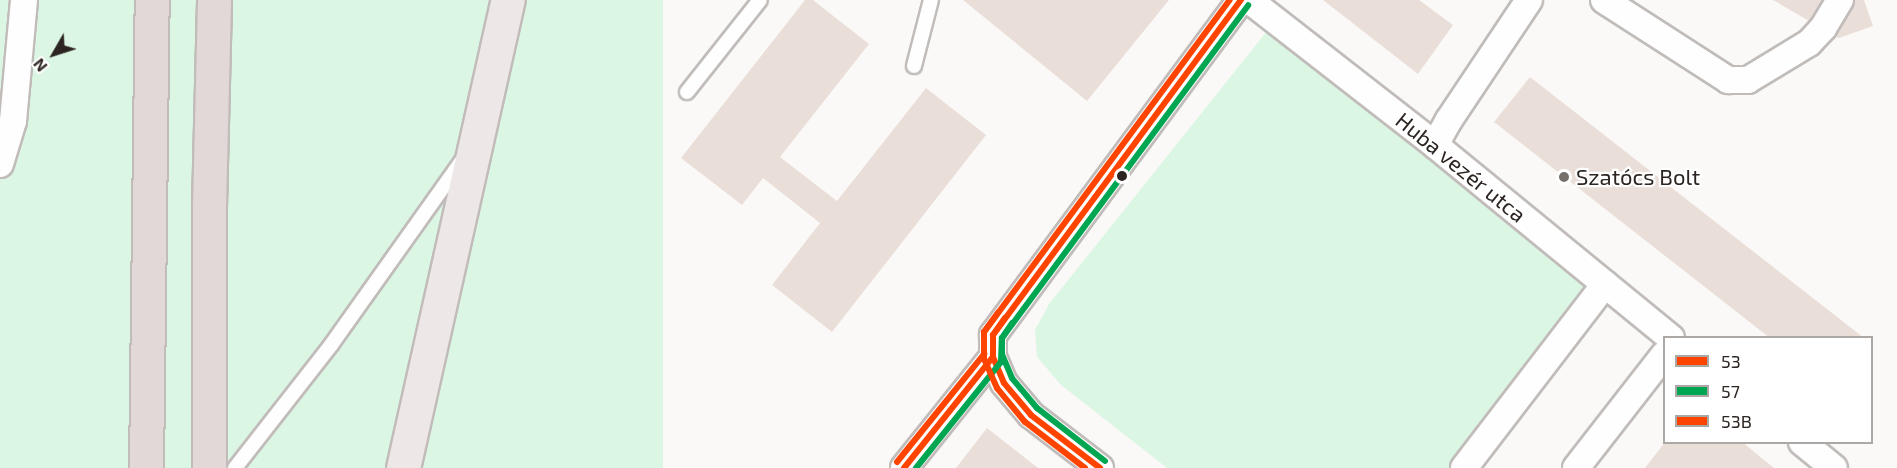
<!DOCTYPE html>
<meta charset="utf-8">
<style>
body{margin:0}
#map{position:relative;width:1897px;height:468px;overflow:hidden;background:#fbf9f7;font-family:"Exo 2",sans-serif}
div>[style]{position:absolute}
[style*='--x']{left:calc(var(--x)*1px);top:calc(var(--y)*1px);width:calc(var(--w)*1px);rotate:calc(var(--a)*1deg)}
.green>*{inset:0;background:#dcf6e4;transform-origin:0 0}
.building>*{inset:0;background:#eaded8}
.roads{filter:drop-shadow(2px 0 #c1bcba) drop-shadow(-2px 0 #c1bcba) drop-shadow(0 2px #c1bcba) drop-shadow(0 -2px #c1bcba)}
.service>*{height:14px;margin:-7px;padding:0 7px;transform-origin:7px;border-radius:7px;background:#fefefe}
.minor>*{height:26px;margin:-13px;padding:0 13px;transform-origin:13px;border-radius:13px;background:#fefefe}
.primary>*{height:33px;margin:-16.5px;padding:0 16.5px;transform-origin:16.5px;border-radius:16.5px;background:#ede7e7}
.motorway>*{height:33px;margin:-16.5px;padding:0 16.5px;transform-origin:16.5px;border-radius:16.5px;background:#e2d8d8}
.bus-1>*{height:6px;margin:-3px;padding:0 3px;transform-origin:3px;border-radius:3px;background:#f40}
.bus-2>*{height:6px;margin:-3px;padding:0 3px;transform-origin:3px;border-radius:3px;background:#00a651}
.bus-3>*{height:6px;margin:-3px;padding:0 3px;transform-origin:3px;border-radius:3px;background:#f40}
.dots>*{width:16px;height:16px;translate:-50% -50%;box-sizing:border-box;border:3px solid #fff;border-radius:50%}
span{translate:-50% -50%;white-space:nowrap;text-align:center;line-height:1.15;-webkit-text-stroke:4.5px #fff;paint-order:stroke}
.street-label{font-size:22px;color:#2d2521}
.poi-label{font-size:22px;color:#2d2521}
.left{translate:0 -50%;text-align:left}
.legend{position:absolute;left:1663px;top:336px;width:210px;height:108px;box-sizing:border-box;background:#fff;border:2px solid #aba8a6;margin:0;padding:8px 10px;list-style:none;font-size:18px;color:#2d2521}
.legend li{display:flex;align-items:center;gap:12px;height:30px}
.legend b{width:30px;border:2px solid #aba8a6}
.north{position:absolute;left:24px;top:24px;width:60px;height:60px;-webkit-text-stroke:4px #fff;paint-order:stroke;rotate:231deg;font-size:16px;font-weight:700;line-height:24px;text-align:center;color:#2d2521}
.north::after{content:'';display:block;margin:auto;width:21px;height:27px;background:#2d2521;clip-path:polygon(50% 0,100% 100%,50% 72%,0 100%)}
</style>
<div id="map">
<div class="green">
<i style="left:0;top:0;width:663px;height:468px"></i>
<i style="clip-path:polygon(1275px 21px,1605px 284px,1464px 468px,1167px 468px,1061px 385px,1037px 357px,1035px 330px,1049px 304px)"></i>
</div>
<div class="building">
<i style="clip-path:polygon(805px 0,813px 0,869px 44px,780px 157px,837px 201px,926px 88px,986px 135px,832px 332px,772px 285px,820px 223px,763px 178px,742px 205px,681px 158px)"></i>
<i style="clip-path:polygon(963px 0,1169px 0,1087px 101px)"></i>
<i style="clip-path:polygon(1323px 0,1419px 0,1453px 25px,1418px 74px)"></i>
<i style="clip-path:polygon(1773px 0,1822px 0,1809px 21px)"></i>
<i style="clip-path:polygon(1855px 0,1864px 0,1873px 26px,1839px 38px,1835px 36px)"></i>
<i style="clip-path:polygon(1530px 77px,1864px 338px,1770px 338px,1494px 122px)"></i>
<i style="clip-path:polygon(987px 428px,1038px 468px,956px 468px)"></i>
<i style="clip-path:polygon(1665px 442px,1742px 442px,1774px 468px,1645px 468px)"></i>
</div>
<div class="roads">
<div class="service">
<i style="--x:914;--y:66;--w:68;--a:-75.6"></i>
<i style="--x:687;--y:92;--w:117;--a:-51.6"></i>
<i style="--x:235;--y:468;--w:156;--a:-52"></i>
<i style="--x:331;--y:345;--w:226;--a:-54.6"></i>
</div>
<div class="minor">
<i style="--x:1249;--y:0;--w:236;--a:37.9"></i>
<i style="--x:1435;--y:145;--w:305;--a:39.3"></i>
<i style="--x:1604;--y:0;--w:148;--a:32.8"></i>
<i style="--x:1728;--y:80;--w:20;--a:0"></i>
<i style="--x:1748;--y:80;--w:71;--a:-31.2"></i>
<i style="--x:1809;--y:43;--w:21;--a:-47"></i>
<i style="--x:1823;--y:28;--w:33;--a:-59"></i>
<i style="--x:1435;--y:145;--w:29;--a:-61"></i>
<i style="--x:1449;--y:120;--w:144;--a:-56.3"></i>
<i style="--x:0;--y:164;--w:45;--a:-73.2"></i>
<i style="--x:13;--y:121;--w:121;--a:-84.8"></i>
<i style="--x:1802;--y:442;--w:41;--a:39.1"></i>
<i style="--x:904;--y:468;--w:142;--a:-51.3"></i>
<i style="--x:1100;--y:468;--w:87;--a:-142.5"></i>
<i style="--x:1031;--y:415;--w:42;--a:-130.2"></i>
<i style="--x:1004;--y:383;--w:28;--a:-113"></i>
<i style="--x:993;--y:357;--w:22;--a:-90"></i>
<i style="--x:993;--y:335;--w:417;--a:-53.5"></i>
<i style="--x:1464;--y:468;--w:232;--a:-52.5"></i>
<i style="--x:1576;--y:468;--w:143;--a:-52.1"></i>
</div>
<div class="primary">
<i style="--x:403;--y:468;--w:480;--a:-77.4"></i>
</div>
<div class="motorway">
<i style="--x:146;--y:468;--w:468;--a:-89.3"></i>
<i style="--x:209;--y:468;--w:262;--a:-90"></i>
<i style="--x:209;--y:206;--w:206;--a:-88.6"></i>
</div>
</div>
<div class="bus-1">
<i style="--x:904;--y:468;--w:142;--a:-51.3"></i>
<i style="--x:993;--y:357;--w:22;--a:-90"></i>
<i style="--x:993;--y:335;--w:21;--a:-55"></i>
<i style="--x:1100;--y:468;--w:87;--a:-142.5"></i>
<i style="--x:1031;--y:415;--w:42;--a:-130.2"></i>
<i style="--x:1004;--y:383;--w:28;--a:-113"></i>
<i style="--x:993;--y:357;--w:22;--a:-90"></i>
<i style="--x:993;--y:335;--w:417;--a:-53.5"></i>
</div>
<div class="bus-2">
<i style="--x:1105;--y:461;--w:86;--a:-142.1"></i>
<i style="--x:1037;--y:408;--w:39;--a:-130"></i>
<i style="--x:1012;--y:378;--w:25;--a:-113"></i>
<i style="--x:1002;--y:355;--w:17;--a:-90"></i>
<i style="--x:1002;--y:338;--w:414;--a:-53.5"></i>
<i style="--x:916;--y:468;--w:136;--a:-51.3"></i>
<i style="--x:1001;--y:362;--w:24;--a:-88"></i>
<i style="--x:1002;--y:338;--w:18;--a:-56"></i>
</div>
<div class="bus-3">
<i style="--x:897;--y:462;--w:139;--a:-51.1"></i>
<i style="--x:984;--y:354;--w:22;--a:-90"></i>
<i style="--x:984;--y:332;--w:24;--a:-54"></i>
<i style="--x:1085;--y:468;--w:76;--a:-142.5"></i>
<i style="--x:1025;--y:422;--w:44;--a:-129.5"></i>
<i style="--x:997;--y:388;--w:32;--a:-114"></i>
<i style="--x:984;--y:359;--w:27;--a:-90"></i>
<i style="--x:984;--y:332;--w:413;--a:-53.5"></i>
</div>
<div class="dots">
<i style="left:1122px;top:176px;background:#2d2521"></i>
<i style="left:1564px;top:177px;background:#756f6c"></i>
</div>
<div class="street-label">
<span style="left:1461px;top:167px;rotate:39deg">Huba vezér utca</span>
</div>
<div class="poi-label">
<span class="left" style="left:1576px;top:177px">Szatócs Bolt</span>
</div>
<ul class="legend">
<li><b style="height:8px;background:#f40"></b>53</li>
<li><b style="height:8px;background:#00a651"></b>57</li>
<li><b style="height:8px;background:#f40"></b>53B</li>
</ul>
<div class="north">N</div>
</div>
